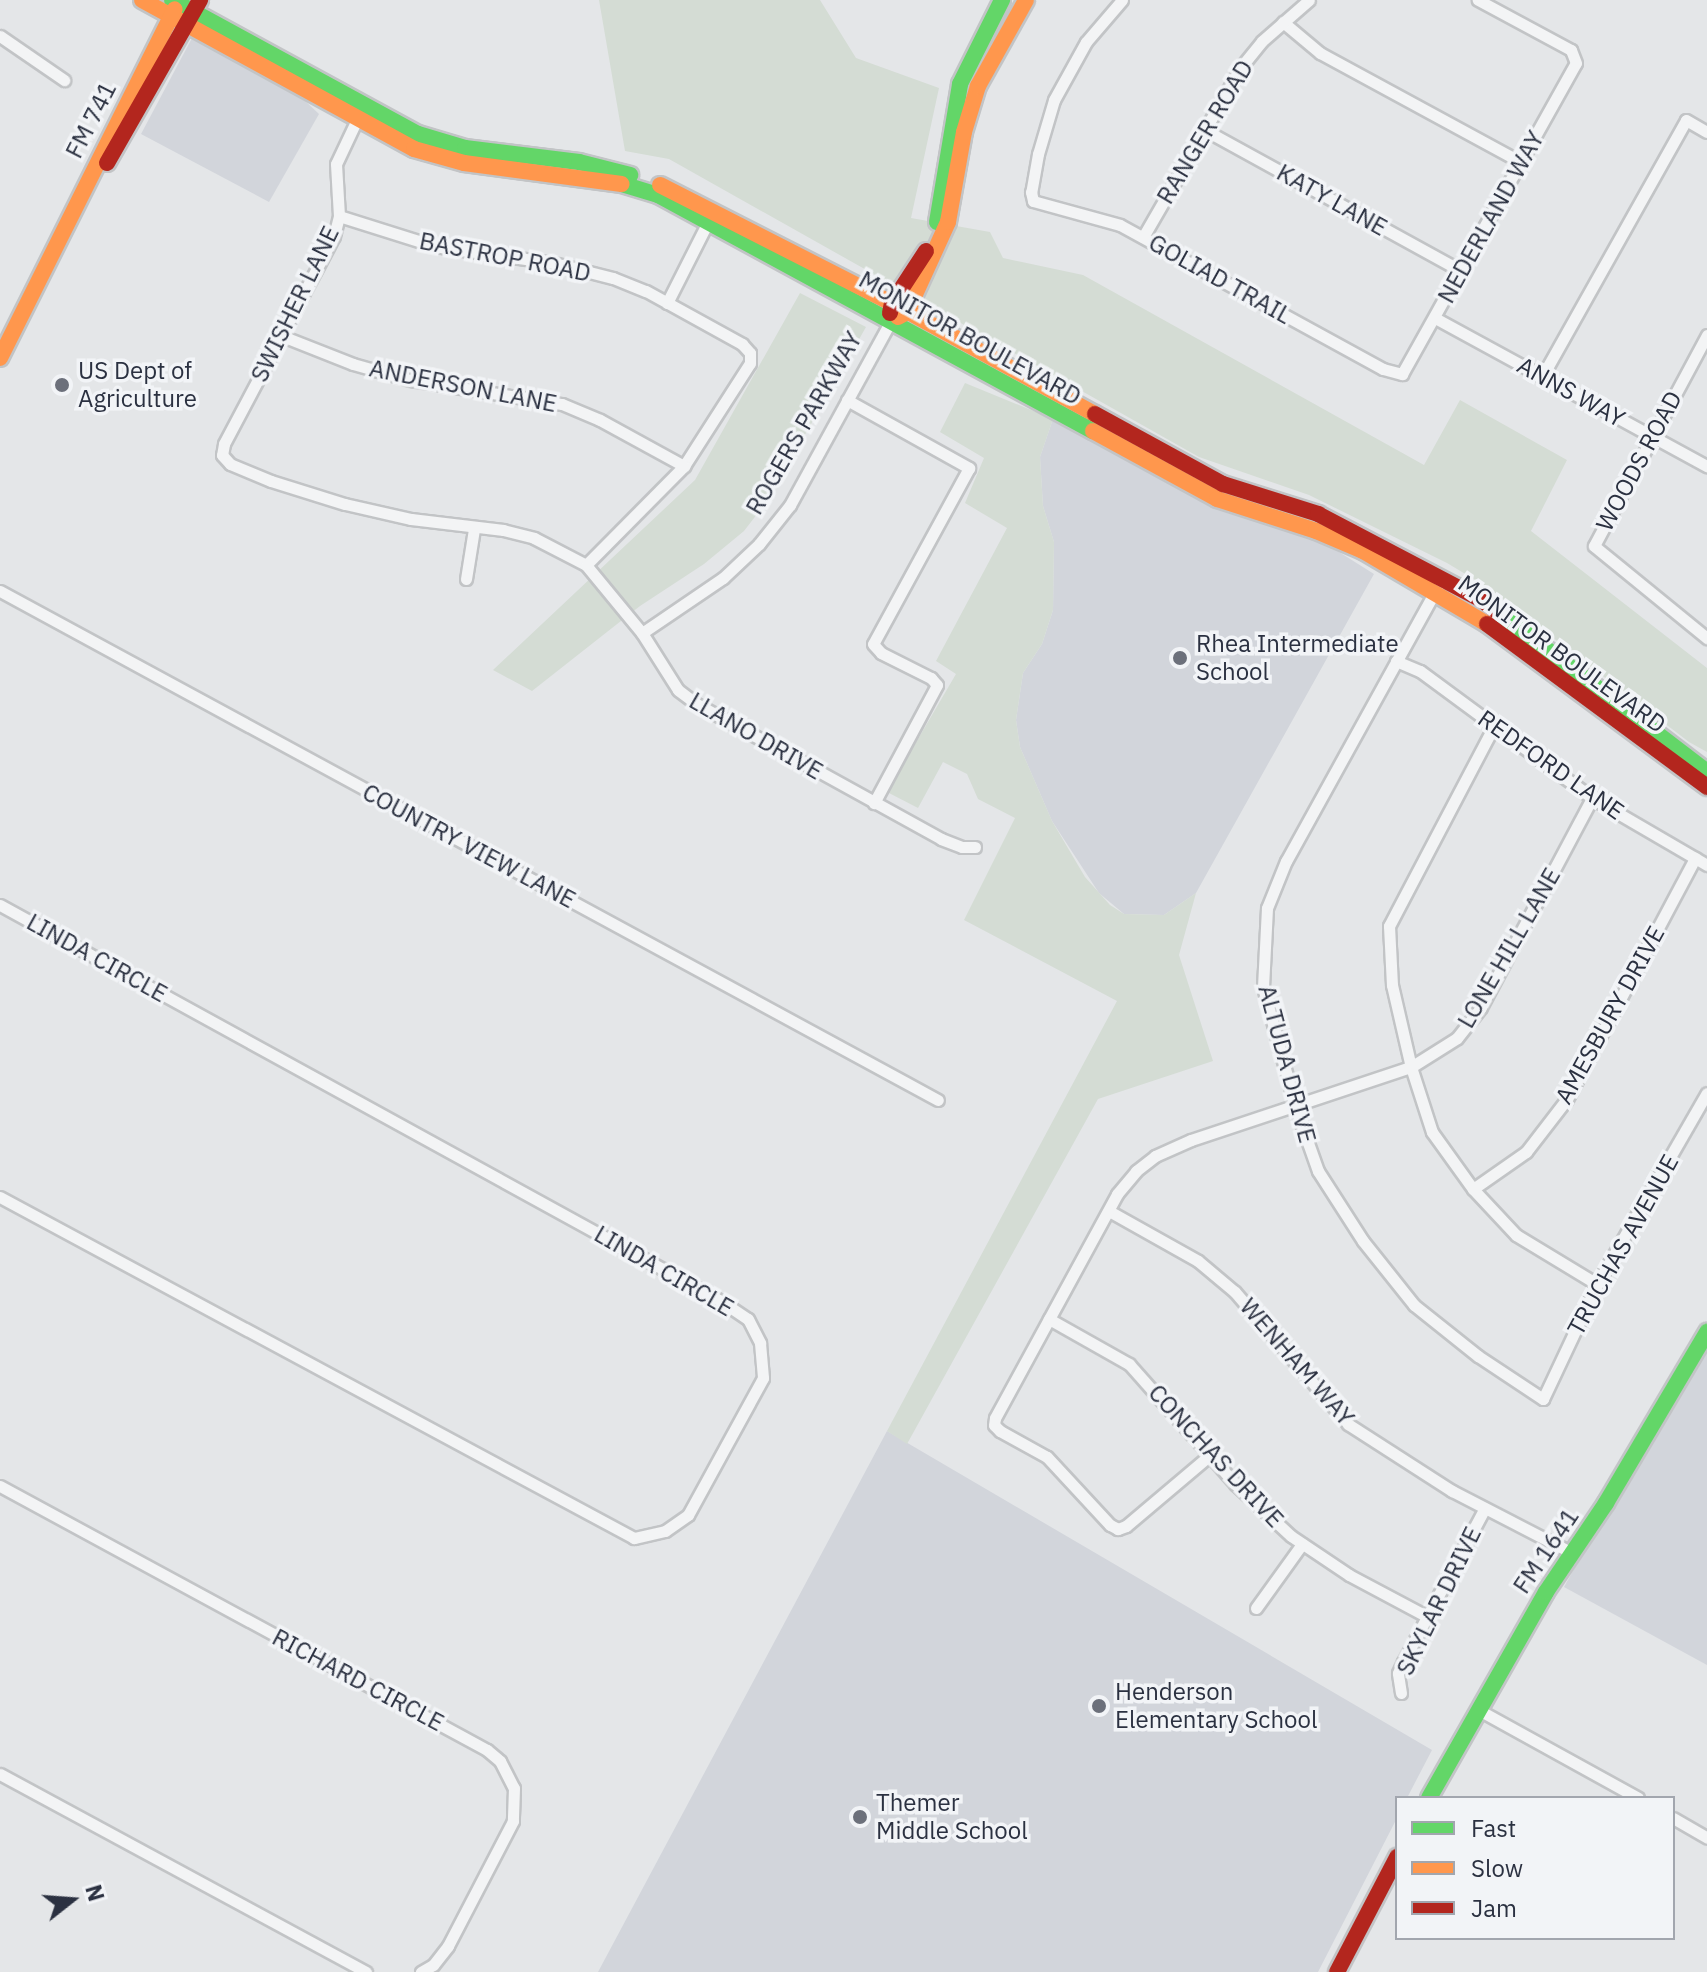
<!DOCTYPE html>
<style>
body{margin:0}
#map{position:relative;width:1707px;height:1972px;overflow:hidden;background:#e4e6e8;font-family:"IBM Plex Sans",sans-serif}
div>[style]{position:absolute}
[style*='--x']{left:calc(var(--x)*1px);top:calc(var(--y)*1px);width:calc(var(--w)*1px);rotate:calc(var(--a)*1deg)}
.built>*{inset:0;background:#d2d5db}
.green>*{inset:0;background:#d4dcd4}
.roads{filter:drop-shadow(2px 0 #c2c4c6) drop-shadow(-2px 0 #c2c4c6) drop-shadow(0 2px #c2c4c6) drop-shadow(0 -2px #c2c4c6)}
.street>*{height:11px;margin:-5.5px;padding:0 5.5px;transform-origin:5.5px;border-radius:5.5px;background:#f3f4f5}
.fast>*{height:16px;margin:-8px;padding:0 8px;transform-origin:8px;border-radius:8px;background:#63d668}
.slow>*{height:16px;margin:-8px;padding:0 8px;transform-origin:8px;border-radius:8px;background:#ff974d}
.jam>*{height:16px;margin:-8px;padding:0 8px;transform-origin:8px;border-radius:8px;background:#b3261e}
.dots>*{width:22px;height:22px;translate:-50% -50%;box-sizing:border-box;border:4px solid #f2f4f7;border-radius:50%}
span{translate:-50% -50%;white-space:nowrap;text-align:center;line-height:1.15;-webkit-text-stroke:7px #f2f4f7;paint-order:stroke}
.street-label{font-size:24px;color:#2b3141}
.poi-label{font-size:24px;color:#2b3141}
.left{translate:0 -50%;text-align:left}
.legend{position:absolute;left:1395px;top:1796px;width:280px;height:144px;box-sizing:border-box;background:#f2f4f7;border:2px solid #a2a6ae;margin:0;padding:10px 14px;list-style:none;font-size:24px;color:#2b3141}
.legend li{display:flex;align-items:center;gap:16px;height:40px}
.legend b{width:40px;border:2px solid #a2a6ae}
.north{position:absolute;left:32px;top:1860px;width:80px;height:80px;-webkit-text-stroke:6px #f2f4f7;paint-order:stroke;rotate:73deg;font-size:22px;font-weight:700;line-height:32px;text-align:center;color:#2b3141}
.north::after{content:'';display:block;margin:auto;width:28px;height:36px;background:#2b3141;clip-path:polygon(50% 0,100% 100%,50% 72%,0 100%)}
</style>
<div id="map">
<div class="built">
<i style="clip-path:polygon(192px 38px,301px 97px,319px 114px,269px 202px,141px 134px)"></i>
<i style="clip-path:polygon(1053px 419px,1169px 481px,1320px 540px,1374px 574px,1196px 893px,1164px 915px,1124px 914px,1099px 893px,1052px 821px,1020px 747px,1016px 720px,1023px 673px,1042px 644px,1053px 610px,1054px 542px,1043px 506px,1040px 457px)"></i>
<i style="clip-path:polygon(1707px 1328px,1707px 1665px,1564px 1587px)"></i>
<i style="clip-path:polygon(887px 1431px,1432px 1750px,1407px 1798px,1397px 1798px,1397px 1818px,1318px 1972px,598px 1972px)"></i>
</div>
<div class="green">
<i style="clip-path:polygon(599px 0,820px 0,856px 58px,939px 88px,911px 218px,990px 232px,1003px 258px,1083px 275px,1424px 465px,1460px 400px,1567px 460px,1531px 531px,1707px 668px,1707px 752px,1689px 742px,1487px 587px,1447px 563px,1309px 495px,1199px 457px,669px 159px,625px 151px)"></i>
<i style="clip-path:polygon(800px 293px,866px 327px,768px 500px,744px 531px,704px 564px,640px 606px,532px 691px,493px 670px,695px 480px)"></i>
<i style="clip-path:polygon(965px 383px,1053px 419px,1040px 457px,1043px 506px,1054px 542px,1053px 610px,1042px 644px,1023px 673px,1016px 720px,1020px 747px,1052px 821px,1085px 877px,1110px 905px,1124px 914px,1164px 915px,1196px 893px,1179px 955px,1213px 1061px,1098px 1099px,907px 1444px,887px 1431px,1117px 1001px,964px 920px,1015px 818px,978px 799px,967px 774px,943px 762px,918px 808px,887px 792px,956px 674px,936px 661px,1007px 528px,965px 503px,984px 458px,940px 432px)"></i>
</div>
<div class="roads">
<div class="street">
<i style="--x:1122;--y:0;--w:55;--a:130.6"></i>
<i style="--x:1086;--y:42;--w:66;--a:118.9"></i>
<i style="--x:1054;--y:100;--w:56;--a:106.5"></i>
<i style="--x:1038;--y:154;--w:39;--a:100"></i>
<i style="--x:1031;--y:192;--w:9;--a:77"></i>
<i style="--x:1033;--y:201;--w:90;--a:15.4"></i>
<i style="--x:1120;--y:225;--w:300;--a:28.7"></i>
<i style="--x:1383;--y:369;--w:20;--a:15"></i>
<i style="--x:1402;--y:374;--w:356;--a:-60.8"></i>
<i style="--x:1576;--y:63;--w:14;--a:-111"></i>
<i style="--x:1571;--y:50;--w:106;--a:-151.7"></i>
<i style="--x:1283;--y:22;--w:48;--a:40"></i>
<i style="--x:1320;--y:53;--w:229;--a:28.5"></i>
<i style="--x:0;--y:36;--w:78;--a:34.5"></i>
<i style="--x:360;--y:113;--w:56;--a:115.2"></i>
<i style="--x:336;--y:164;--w:52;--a:86.7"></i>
<i style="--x:339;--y:216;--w:21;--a:104"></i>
<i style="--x:334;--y:236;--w:235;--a:117.9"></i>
<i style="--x:224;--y:444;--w:11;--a:100"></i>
<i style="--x:222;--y:455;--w:12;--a:48"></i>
<i style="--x:230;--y:464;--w:44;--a:22.5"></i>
<i style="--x:271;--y:481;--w:77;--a:17.3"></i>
<i style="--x:345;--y:504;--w:68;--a:12.8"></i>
<i style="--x:411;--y:519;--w:93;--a:6.8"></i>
<i style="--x:503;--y:530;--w:32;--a:14"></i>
<i style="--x:534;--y:538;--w:59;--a:27.4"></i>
<i style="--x:586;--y:565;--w:88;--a:50.5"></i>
<i style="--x:642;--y:633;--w:67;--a:57.7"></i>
<i style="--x:678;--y:690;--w:21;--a:37"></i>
<i style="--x:695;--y:703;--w:281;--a:28.9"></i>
<i style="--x:941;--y:839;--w:22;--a:21"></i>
<i style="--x:962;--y:847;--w:13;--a:0"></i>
<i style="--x:1203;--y:129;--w:294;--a:28.8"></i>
<i style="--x:339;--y:216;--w:100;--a:17.5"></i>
<i style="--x:434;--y:246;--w:121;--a:8.1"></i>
<i style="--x:554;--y:263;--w:61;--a:14.3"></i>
<i style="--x:613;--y:278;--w:35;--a:22"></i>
<i style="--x:646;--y:291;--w:110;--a:28.9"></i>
<i style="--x:742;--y:344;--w:12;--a:48"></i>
<i style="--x:750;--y:353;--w:10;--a:90"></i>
<i style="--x:750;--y:363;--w:122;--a:122.7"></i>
<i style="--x:684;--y:466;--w:139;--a:134.7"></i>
<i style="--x:1143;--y:237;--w:196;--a:-60"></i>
<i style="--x:1241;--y:67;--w:33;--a:-51"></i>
<i style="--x:1262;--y:41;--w:62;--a:-41.1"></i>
<i style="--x:667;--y:303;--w:95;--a:-63.2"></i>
<i style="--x:1435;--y:318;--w:310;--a:28.6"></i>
<i style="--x:1707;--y:335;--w:239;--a:118.2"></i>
<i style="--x:1594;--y:546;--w:146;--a:39.2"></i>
<i style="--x:282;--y:336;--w:76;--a:21.5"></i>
<i style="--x:353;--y:364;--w:59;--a:15.7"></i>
<i style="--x:410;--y:380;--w:154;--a:9"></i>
<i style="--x:562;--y:404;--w:41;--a:22.8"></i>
<i style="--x:600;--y:420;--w:96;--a:28.7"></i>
<i style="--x:1543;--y:375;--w:292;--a:-60.7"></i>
<i style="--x:1686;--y:120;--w:24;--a:30"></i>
<i style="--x:847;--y:400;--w:140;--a:29.1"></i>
<i style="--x:969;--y:468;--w:200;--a:118.6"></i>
<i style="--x:873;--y:644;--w:12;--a:48"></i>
<i style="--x:881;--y:653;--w:56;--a:26.6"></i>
<i style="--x:931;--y:678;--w:9;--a:49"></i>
<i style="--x:937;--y:685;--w:134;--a:118.1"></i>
<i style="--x:466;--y:579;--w:51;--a:-80.9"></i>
<i style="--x:1438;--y:586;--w:314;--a:118.9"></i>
<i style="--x:1286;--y:861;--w:51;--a:112"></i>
<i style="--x:1267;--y:908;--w:79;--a:92.9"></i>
<i style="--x:1263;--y:987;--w:123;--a:74.9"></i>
<i style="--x:1295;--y:1106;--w:69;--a:70.5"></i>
<i style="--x:1318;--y:1171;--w:83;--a:57.3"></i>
<i style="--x:1363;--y:1241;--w:82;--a:51.4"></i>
<i style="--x:1414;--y:1305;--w:82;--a:38.6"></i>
<i style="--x:1478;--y:1356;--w:78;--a:33.5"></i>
<i style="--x:1543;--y:1399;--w:127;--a:-64.8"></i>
<i style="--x:1597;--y:1284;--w:220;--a:-60.1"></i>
<i style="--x:0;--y:591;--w:1067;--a:28.49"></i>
<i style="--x:642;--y:633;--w:98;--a:-34.2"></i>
<i style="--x:723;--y:578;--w:50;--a:-43.4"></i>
<i style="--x:759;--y:544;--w:50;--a:-51.5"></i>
<i style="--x:790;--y:505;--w:209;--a:-61.3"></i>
<i style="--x:1396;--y:661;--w:26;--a:23"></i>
<i style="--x:1420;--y:671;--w:214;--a:36.4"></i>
<i style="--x:1592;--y:798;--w:133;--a:30.2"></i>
<i style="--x:1494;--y:726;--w:226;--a:117.7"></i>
<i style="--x:1389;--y:926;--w:59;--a:87.1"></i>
<i style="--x:1392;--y:985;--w:84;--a:77"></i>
<i style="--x:1411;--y:1067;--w:68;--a:72.1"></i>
<i style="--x:1432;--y:1132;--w:70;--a:54.3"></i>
<i style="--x:1473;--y:1189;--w:63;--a:46.9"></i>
<i style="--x:1516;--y:1235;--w:95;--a:31.2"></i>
<i style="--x:0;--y:905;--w:823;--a:28.78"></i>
<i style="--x:721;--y:1301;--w:32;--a:34"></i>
<i style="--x:748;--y:1319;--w:27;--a:63"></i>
<i style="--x:760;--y:1343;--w:35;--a:85"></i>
<i style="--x:763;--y:1378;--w:156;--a:118.7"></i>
<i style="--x:688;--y:1515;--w:28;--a:145"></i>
<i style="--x:665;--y:1531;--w:32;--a:167"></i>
<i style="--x:634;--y:1538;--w:720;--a:-151.73"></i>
<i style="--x:1473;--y:1189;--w:65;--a:-34.9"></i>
<i style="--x:1526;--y:1152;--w:67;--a:-52.3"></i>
<i style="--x:1567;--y:1099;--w:273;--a:-62"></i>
<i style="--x:1109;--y:1211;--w:102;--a:29.3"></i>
<i style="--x:1198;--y:1261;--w:48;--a:40"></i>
<i style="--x:1235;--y:1292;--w:174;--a:49.4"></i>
<i style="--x:1348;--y:1424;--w:124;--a:32.8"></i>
<i style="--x:1452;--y:1491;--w:135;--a:27.3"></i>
<i style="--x:1049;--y:1319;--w:92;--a:29.4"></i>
<i style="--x:1129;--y:1364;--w:160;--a:48.5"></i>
<i style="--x:1235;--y:1484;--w:76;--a:42.9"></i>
<i style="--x:1291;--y:1536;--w:70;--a:33.9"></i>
<i style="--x:1349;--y:1575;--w:87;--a:28"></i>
<i style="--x:1210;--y:1455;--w:110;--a:139.8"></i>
<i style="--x:1126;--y:1526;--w:9;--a:159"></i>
<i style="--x:1118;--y:1529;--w:9;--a:-153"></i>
<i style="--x:1110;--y:1525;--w:93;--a:-132.8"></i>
<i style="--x:1047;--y:1457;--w:54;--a:-151"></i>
<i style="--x:1000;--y:1431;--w:8;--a:-135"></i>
<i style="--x:994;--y:1425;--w:7;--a:-82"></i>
<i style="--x:995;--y:1418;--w:255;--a:-61.4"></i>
<i style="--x:1117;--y:1194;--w:30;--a:-50"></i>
<i style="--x:1136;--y:1171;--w:24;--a:-38"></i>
<i style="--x:1155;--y:1156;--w:39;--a:-24"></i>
<i style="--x:1191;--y:1140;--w:232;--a:-18.4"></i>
<i style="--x:1411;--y:1067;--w:54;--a:-32.2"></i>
<i style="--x:1457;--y:1038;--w:39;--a:-52"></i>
<i style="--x:1481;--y:1007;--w:237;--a:-62"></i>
<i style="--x:0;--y:1486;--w:554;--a:28.46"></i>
<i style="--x:487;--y:1750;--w:17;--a:40"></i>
<i style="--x:500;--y:1761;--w:30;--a:63"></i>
<i style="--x:514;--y:1788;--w:33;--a:92"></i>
<i style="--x:513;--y:1821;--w:141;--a:117.5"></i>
<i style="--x:448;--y:1946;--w:24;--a:128"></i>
<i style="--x:433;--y:1965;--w:14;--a:150"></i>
<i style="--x:1256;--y:1608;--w:79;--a:-54.3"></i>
<i style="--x:1401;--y:1693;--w:20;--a:-99"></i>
<i style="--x:1398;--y:1673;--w:12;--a:-66"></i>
<i style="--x:1403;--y:1662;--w:174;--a:-62"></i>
<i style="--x:1477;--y:1709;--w:184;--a:28.9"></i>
<i style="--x:0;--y:1774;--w:416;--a:28.4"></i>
<i style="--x:1673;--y:1818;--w:39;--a:30"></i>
</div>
<div class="fast">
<i style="--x:172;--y:0;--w:280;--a:28.6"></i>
<i style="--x:418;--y:134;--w:49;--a:16.6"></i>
<i style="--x:465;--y:148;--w:115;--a:7"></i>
<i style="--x:579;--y:162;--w:53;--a:14.3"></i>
<i style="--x:622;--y:184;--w:38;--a:17"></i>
<i style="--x:658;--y:195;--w:495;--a:28.5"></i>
<i style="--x:937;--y:222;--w:140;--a:-80.5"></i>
<i style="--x:960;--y:84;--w:94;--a:-63.4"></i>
<i style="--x:1498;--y:612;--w:263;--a:37.4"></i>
<i style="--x:1429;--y:1798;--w:237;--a:-60.4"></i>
<i style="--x:1546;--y:1592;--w:107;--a:-56"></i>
<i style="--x:1606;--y:1503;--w:199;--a:-59.4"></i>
</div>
<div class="slow">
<i style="--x:142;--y:0;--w:310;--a:28.7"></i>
<i style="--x:414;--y:149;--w:52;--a:15.6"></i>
<i style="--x:464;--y:163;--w:159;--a:7.6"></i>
<i style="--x:660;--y:185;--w:260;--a:27"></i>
<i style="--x:892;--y:303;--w:231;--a:28.7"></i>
<i style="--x:898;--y:317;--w:10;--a:-29"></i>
<i style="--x:907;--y:312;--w:99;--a:-65.5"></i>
<i style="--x:948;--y:222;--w:91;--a:-79.9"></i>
<i style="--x:964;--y:132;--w:48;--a:-73.1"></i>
<i style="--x:978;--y:86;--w:98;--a:-60.8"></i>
<i style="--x:0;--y:358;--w:390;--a:-63.4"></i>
<i style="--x:1093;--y:431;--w:141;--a:28.7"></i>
<i style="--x:1217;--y:499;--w:104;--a:17.9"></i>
<i style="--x:1316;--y:531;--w:51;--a:23.1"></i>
<i style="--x:1363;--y:551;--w:144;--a:30.5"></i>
</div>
<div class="jam">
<i style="--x:107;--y:163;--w:188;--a:-60.3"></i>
<i style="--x:890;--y:313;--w:10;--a:-79"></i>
<i style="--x:892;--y:303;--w:62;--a:-56.8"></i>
<i style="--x:1095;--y:414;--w:146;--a:28.7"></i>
<i style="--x:1223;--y:484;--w:100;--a:17.5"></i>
<i style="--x:1318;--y:514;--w:185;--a:27.7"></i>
<i style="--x:1482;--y:600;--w:20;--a:37"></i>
<i style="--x:1487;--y:624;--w:274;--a:36.5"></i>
<i style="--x:1337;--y:1972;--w:130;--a:-62.4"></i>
</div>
</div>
<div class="dots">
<i style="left:62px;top:385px;background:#6c707b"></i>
<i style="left:1180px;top:658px;background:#6c707b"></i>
<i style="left:1099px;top:1706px;background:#6c707b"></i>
<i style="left:860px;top:1817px;background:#6c707b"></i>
</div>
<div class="street-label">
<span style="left:91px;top:120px;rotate:-63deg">FM 741</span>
<span style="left:1205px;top:132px;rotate:-59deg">RANGER ROAD</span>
<span style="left:1332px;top:200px;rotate:29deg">KATY LANE</span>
<span style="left:1491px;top:217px;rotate:-61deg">NEDERLAND WAY</span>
<span style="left:505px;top:257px;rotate:11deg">BASTROP ROAD</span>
<span style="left:1220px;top:279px;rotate:29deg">GOLIAD TRAIL</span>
<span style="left:295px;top:304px;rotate:-64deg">SWISHER LANE</span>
<span style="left:970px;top:338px;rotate:29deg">MONITOR BOULEVARD</span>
<span style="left:463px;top:386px;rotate:11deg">ANDERSON LANE</span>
<span style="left:1571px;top:392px;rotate:29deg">ANNS WAY</span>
<span style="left:804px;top:423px;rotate:-60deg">ROGERS PARKWAY</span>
<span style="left:1639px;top:461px;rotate:-62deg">WOODS ROAD</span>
<span style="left:1562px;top:654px;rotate:36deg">MONITOR BOULEVARD</span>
<span style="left:756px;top:736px;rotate:30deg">LLANO DRIVE</span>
<span style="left:1551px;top:765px;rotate:35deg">REDFORD LANE</span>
<span style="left:469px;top:846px;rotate:28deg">COUNTRY VIEW LANE</span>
<span style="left:1509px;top:948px;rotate:-60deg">LONE HILL LANE</span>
<span style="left:97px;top:958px;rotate:29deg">LINDA CIRCLE</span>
<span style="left:1610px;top:1015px;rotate:-61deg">AMESBURY DRIVE</span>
<span style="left:1287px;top:1064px;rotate:75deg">ALTUDA DRIVE</span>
<span style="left:1623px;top:1245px;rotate:-61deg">TRUCHAS AVENUE</span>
<span style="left:664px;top:1271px;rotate:30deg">LINDA CIRCLE</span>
<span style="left:1297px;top:1362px;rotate:49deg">WENHAM WAY</span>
<span style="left:1216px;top:1456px;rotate:47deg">CONCHAS DRIVE</span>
<span style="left:1546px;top:1551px;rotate:-56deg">FM 1641</span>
<span style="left:1439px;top:1601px;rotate:-64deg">SKYLAR DRIVE</span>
<span style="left:358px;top:1680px;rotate:28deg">RICHARD CIRCLE</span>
</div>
<div class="poi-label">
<span class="left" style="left:78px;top:385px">US Dept of<br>Agriculture</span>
<span class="left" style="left:1196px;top:658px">Rhea Intermediate<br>School</span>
<span class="left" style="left:1115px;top:1706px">Henderson<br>Elementary School</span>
<span class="left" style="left:876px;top:1817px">Themer<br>Middle School</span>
</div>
<ul class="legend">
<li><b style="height:10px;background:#63d668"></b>Fast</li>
<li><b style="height:10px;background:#ff974d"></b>Slow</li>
<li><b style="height:10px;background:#b3261e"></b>Jam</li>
</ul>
<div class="north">N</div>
</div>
